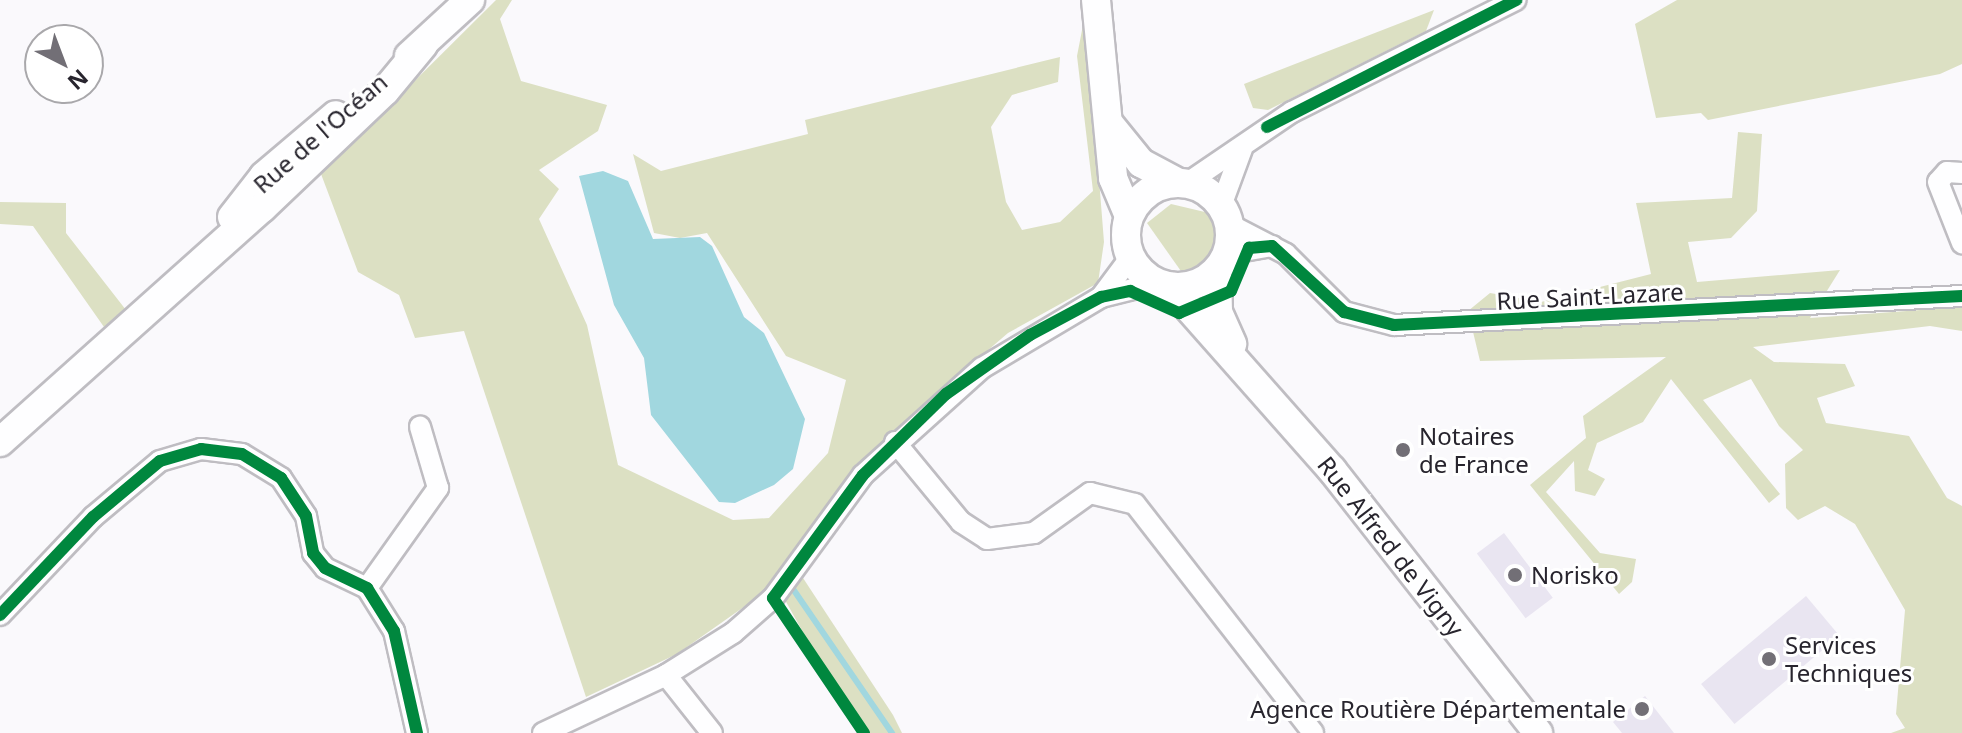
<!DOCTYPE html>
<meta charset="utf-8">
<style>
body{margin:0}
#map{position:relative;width:1962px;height:733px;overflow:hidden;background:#faf9fc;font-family:"Noto Sans",sans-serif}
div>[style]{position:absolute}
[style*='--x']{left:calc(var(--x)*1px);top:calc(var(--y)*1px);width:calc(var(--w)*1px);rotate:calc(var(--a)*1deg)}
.green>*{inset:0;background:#dce0c3}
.water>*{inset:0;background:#a1d7df}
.stream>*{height:6px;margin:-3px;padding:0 3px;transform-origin:3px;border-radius:3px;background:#a1d7df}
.building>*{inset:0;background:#e9e5f1;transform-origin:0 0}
.roads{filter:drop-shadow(2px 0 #bfbdc2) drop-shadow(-2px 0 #bfbdc2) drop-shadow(0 2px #bfbdc2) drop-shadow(0 -2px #bfbdc2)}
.minor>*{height:20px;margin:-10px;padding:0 10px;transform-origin:10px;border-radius:10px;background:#fefeff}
.secondary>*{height:28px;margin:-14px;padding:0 14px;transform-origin:14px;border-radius:14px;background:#fefeff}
.secondary>.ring{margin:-14px;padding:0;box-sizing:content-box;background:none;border:28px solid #fefeff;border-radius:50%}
.cycleway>*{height:12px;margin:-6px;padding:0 6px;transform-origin:6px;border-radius:6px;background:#00873e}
.dots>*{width:22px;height:22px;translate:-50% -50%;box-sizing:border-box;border:4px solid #fff;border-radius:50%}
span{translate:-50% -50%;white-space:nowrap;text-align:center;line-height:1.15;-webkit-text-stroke:6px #fff;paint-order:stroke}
.street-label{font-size:24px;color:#28252e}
.poi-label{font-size:24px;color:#28252e}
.left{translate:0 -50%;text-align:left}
.right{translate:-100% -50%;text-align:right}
.north{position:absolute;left:24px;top:24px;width:80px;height:80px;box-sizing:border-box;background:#fff;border:2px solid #a9a8ab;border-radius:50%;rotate:138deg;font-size:22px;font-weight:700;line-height:32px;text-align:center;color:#28252e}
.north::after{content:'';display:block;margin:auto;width:28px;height:36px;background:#726f76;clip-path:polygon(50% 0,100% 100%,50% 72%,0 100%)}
</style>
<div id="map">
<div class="green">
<i style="clip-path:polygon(496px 0,512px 0,500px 19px,521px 81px,607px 105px,598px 131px,539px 170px,559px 189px,539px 219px,587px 325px,618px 465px,733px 520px,769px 518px,828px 453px,846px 380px,786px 356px,707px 233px,680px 238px,654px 233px,633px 154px,661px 171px,808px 134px,805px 120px,1060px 57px,1058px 82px,1012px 95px,991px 127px,1006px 202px,1022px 230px,1060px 222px,1093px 191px,1077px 56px,1083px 25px,1090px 65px,1104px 242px,1098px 283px,1008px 333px,888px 436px,765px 592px,677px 654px,586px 697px,464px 331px,415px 338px,399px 295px,358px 272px,321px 174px)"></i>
<i style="clip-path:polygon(1677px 0,1962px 0,1962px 64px,1940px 74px,1708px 120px,1701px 113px,1656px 118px,1635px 24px)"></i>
<i style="clip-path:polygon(1434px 10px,1426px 31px,1268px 110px,1253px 108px,1244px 84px)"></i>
<i style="clip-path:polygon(1738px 132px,1762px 134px,1757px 211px,1731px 238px,1688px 242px,1697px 282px,1840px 270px,1810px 318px,1962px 307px,1962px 331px,1930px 326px,1753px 347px,1774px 362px,1845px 364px,1855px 386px,1817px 398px,1826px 423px,1909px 436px,1947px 498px,1962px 506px,1962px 733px,1891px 733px,1905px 728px,1896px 714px,1905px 610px,1855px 524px,1825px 506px,1798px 520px,1786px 508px,1785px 464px,1803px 450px,1779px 426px,1751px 379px,1703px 400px,1780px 494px,1769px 503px,1671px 379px,1643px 422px,1597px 443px,1588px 470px,1605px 479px,1595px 496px,1575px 491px,1574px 461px,1546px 492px,1600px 553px,1636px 559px,1632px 582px,1619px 594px,1530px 485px,1586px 438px,1583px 416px,1666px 357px,1480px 361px,1468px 311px,1490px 293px,1541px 302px,1651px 274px,1636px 203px,1732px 198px)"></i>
<i style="clip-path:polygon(0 202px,66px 203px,66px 233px,126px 310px,104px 327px,33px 226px,0 224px)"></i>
<i style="clip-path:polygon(1171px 204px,1209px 213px,1218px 243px,1200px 269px,1183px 274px,1147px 223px)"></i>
<i style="clip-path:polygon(803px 578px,893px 715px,902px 733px,868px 733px,813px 650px,785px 600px)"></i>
</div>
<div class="water">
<i style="clip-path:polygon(603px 171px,628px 181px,653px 239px,700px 237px,712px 246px,744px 317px,764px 333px,805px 419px,793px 469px,774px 485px,735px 503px,719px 502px,651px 415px,644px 358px,614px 305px,579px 176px)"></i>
</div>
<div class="stream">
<i style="--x:793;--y:589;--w:175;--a:55.5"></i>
</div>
<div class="building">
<i style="left:1504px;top:533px;width:81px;height:34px;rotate:53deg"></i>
<i style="left:1806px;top:596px;width:52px;height:137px;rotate:50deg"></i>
<i style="clip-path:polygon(1645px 696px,1674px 733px,1622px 733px,1613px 722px)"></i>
</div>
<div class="roads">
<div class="minor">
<i style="--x:1962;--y:173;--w:15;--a:-176"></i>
<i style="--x:1947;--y:172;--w:13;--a:132"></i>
<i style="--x:1938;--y:182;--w:66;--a:68.5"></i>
<i style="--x:1186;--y:184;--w:128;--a:-34.2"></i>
<i style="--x:1292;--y:112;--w:250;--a:-26.6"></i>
<i style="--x:1221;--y:206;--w:61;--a:-69.8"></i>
<i style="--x:1230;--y:225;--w:63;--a:27.4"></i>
<i style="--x:1286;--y:254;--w:82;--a:45"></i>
<i style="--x:1344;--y:312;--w:52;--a:14.6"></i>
<i style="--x:1394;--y:325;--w:569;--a:-2.92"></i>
<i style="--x:1227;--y:254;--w:46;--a:-10.1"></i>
<i style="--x:1101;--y:297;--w:49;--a:-53.4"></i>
<i style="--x:895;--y:442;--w:104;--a:50.5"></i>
<i style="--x:961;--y:522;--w:31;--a:33"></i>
<i style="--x:987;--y:539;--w:47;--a:-7.3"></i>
<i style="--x:1034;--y:533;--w:69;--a:-35.5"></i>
<i style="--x:1090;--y:493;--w:46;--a:13.7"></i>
<i style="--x:1135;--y:504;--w:290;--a:52.1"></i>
<i style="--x:367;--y:588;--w:123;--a:-54.6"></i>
<i style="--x:438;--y:488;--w:64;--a:-106.4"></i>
<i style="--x:0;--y:615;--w:135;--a:-46.5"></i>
<i style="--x:93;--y:517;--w:87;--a:-39.9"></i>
<i style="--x:160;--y:461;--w:43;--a:-16.3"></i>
<i style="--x:201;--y:449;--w:41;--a:7"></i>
<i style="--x:242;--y:454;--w:46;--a:31.6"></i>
<i style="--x:281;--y:478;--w:45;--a:56.7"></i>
<i style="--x:306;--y:516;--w:38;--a:79"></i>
<i style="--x:313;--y:553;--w:19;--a:51"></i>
<i style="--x:325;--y:568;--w:47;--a:25.5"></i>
<i style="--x:367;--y:588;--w:51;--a:57.9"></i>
<i style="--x:394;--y:631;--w:105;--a:77.3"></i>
<i style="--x:666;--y:675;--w:74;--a:51.6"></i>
<i style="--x:543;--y:733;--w:136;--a:-25.2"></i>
<i style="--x:666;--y:675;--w:79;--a:-32.1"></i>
<i style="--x:733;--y:633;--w:53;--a:-41.2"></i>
<i style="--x:773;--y:598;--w:152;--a:-53.8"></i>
<i style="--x:863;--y:475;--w:160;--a:-42"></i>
<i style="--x:982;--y:368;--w:139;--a:-30.8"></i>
<i style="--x:1101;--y:297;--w:58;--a:-14"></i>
</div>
<div class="secondary">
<i style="--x:1096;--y:0;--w:179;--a:84.5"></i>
<i style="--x:1113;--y:178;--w:41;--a:67.2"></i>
<i style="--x:409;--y:56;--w:83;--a:-42.6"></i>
<i style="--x:1111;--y:126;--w:48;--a:51"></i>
<i style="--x:1141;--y:163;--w:43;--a:27.8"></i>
<i class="ring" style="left:1126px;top:183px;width:76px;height:76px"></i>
<i style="--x:232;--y:217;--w:52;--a:-52"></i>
<i style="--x:264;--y:176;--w:94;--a:-40.3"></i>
<i style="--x:1217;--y:271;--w:41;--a:88.6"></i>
<i style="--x:1218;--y:312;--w:35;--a:66"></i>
<i style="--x:1171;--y:288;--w:243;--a:48.5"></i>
<i style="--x:1332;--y:470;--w:334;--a:51.9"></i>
<i style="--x:0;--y:442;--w:351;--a:-41.8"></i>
<i style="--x:262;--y:208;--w:170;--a:-43.6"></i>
<i style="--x:385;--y:91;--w:60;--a:-50.4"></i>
</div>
</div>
<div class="cycleway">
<i style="--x:1267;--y:127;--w:280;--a:-27"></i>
<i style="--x:0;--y:615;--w:135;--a:-46.5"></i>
<i style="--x:93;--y:517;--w:87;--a:-39.9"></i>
<i style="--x:160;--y:461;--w:43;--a:-16.3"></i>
<i style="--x:201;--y:449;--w:41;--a:7"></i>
<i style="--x:242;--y:454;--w:46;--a:31.6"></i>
<i style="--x:281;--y:478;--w:45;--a:56.7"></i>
<i style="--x:306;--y:516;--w:38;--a:79"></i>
<i style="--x:313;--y:553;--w:19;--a:51"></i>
<i style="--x:325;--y:568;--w:47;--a:25.5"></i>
<i style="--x:367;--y:588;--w:51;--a:57.9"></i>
<i style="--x:394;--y:631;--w:105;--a:77.3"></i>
<i style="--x:864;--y:733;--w:163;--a:-124"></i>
<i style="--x:773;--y:598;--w:152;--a:-53.8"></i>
<i style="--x:863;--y:475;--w:116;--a:-44.3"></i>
<i style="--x:946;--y:394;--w:103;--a:-35.1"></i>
<i style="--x:1030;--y:335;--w:81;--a:-28.2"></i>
<i style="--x:1101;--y:297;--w:30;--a:-12"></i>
<i style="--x:1130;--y:291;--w:54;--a:24.2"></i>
<i style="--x:1179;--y:313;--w:56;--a:-22.9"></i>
<i style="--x:1231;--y:291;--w:47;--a:-67.3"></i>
<i style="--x:1249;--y:248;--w:23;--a:-5"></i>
<i style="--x:1272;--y:246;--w:98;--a:42.5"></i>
<i style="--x:1344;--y:312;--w:52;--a:14.6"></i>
<i style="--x:1394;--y:325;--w:569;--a:-2.92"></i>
</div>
<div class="dots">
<i style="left:1403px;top:450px;background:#726f76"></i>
<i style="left:1515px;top:575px;background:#726f76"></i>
<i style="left:1769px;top:659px;background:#726f76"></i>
<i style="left:1642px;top:709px;background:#726f76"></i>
</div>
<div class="street-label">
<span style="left:320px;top:133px;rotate:-41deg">Rue de l'Océan</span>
<span style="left:1590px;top:296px;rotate:-3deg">Rue Saint-Lazare</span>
<span style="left:1391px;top:546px;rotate:52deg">Rue Alfred de Vigny</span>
</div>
<div class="poi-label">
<span class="left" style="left:1419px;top:450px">Notaires<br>de France</span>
<span class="left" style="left:1531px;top:575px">Norisko</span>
<span class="left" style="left:1785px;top:659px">Services<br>Techniques</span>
<span class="right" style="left:1626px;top:709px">Agence Routière Départementale</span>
</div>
<div class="north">N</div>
</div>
